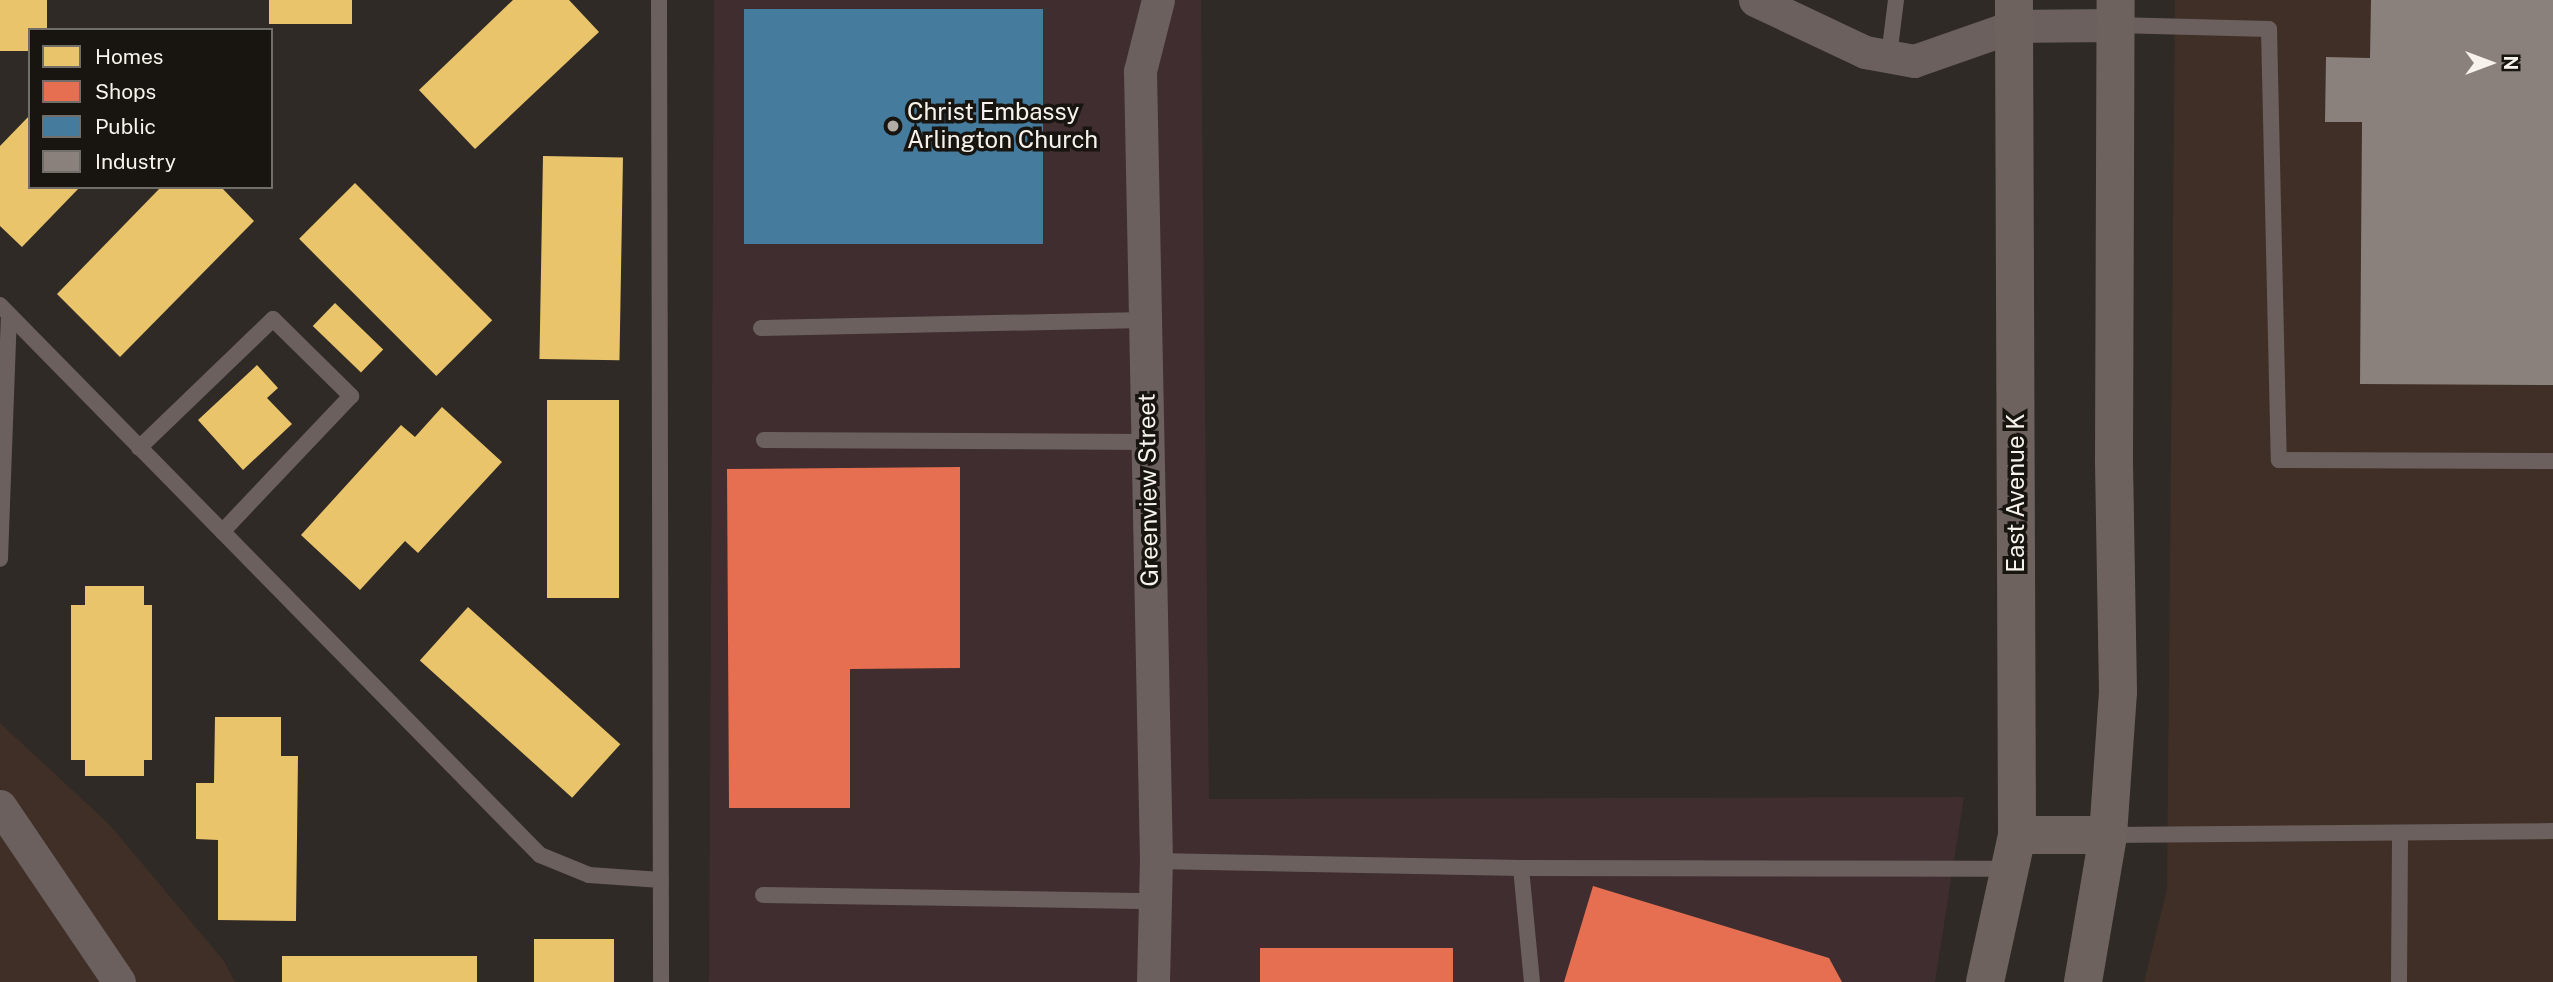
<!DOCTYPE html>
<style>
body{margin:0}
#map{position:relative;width:2553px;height:982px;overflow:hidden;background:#2f2a25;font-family:"Public Sans",sans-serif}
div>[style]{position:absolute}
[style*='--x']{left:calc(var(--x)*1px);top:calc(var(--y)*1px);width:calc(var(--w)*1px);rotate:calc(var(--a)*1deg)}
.commercial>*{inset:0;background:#3f2d2f}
.industrial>*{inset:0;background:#3f2f26}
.homes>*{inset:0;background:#e9c46a;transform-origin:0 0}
.shops>*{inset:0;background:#e76f51;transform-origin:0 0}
.public>*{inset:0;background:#457b9d;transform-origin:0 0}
.industry>*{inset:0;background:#8a817c}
.lane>*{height:16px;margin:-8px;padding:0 8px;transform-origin:8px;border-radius:8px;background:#6b605e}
.street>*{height:33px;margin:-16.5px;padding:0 16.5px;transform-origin:16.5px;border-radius:16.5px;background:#6b605e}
.secondary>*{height:38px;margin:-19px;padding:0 19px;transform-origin:19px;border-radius:19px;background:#6e625f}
.dots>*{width:19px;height:19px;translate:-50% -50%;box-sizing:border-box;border:4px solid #181410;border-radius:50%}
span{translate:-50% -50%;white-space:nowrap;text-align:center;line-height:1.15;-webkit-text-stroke:7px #181410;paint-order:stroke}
.poi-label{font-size:24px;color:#f7f2eb}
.left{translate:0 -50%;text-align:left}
.street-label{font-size:24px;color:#f7f2eb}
.legend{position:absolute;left:28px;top:28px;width:245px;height:161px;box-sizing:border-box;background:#181410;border:2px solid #716d68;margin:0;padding:9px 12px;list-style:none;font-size:21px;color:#f7f2eb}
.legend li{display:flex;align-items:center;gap:14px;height:35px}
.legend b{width:35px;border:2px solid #716d68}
.north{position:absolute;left:2455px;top:28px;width:70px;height:70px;-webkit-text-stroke:5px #181410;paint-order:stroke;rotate:90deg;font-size:19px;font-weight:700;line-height:28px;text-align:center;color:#f7f2eb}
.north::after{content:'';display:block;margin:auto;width:24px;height:32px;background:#f7f2eb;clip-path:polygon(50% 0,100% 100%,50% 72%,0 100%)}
</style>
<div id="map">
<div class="commercial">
<i style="clip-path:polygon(714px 0,1201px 0,1209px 799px,1964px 797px,1935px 982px,709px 982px)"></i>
</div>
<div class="industrial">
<i style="clip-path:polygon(2175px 0,2553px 0,2553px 982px,2144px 982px,2167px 889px)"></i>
<i style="clip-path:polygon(0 723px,110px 825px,224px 961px,235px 982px,0 982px)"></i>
</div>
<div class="homes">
<i style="clip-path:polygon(0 0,47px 0,47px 30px,30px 30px,30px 51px,0 51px)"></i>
<i style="left:269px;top:0;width:83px;height:24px"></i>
<i style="clip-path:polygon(513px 0,569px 0,599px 32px,475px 149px,419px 90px)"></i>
<i style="clip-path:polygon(30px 115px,30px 187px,80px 187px,22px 247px,0 226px,0 146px)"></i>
<i style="left:543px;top:156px;width:80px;height:203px;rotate:1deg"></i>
<i style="left:355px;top:183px;width:194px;height:79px;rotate:45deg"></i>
<i style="clip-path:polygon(161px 187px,221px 187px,254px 221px,120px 357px,57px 294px)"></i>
<i style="left:335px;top:303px;width:67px;height:32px;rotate:44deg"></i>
<i style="clip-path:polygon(257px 365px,278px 388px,267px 398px,292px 424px,243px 470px,198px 420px)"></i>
<i style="left:619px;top:400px;width:198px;height:72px;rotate:90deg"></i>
<i style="clip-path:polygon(442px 407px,502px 462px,418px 553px,405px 541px,360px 590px,301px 535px,401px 425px,415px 437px)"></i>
<i style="clip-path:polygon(85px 586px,144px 586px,144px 605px,152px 605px,152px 760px,144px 760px,144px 776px,85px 776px,85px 760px,71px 760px,71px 605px,85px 605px)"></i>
<i style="left:468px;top:607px;width:205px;height:72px;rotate:42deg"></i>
<i style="clip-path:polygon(215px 717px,281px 717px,281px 756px,298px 756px,296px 921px,218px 920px,218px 840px,196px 839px,196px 783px,214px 783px)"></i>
<i style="left:534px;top:939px;width:80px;height:43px"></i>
<i style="left:282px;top:956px;width:195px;height:26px"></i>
</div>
<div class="shops">
<i style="clip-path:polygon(960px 467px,960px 668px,850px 669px,850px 808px,729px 808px,727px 469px)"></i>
<i style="clip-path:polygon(1593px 886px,1829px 958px,1842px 982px,1564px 982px)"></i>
<i style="left:1260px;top:948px;width:193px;height:34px"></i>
</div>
<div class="public">
<i style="left:744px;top:9px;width:299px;height:235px"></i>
</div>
<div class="industry">
<i style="clip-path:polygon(2371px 0,2553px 0,2553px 385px,2360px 384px,2362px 122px,2325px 122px,2326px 57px,2370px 58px)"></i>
</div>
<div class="lane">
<i style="--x:659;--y:0;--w:982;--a:89.88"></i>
<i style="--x:2116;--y:25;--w:153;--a:1.5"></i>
<i style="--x:2269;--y:29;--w:431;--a:88.7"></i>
<i style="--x:2279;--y:460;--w:274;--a:0.2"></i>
<i style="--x:1889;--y:56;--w:56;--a:-82.9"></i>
<i style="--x:0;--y:305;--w:771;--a:45.53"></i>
<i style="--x:540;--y:855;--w:53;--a:22.2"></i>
<i style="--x:589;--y:875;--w:72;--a:4"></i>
<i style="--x:761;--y:328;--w:384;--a:-1.2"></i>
<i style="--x:764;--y:440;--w:383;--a:0.3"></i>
<i style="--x:139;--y:448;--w:186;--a:-43.9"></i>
<i style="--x:273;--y:319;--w:110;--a:44.6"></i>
<i style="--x:351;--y:396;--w:187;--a:133.5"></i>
<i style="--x:0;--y:559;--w:244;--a:-87.9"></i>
<i style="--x:2108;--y:835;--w:445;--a:-0.5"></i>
<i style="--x:1156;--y:861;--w:365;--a:1.1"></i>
<i style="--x:1521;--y:868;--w:488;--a:0.1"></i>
<i style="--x:1521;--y:868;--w:115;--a:84.5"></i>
<i style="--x:763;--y:895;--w:392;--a:0.9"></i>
<i style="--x:2399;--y:982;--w:149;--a:-89.6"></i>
</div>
<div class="street">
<i style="--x:1755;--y:0;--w:122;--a:25.3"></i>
<i style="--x:1865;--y:52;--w:50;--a:10.4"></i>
<i style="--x:1914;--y:61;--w:106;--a:-19.3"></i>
<i style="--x:2014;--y:26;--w:102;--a:-0.6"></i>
<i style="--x:0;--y:806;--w:212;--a:55.9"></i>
<i style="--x:1153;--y:982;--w:121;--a:-88.6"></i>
<i style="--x:1156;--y:861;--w:790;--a:-91.16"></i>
<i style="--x:1140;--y:71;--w:73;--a:-75.8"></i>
</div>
<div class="secondary">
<i style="--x:2017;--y:835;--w:91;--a:0"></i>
<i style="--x:1985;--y:982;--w:150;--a:-77.7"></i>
<i style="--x:2017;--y:835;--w:835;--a:-90.21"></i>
<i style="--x:2083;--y:982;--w:149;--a:-80.3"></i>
<i style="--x:2108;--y:835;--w:143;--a:-86"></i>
<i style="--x:2118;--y:692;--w:232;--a:-91"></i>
<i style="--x:2114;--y:460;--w:460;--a:-89.8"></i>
</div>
<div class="dots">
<i style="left:893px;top:126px;background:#b1aca6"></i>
</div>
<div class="poi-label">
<span class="left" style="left:907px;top:126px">Christ Embassy<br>Arlington Church</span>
</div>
<div class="street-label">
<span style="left:1148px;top:490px;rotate:-91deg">Greenview Street</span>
<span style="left:2016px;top:493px;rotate:-90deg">East Avenue K</span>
</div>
<ul class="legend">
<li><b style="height:19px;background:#e9c46a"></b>Homes</li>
<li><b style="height:19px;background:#e76f51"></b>Shops</li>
<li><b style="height:19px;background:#457b9d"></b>Public</li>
<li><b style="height:19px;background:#8a817c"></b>Industry</li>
</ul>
<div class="north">N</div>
</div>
